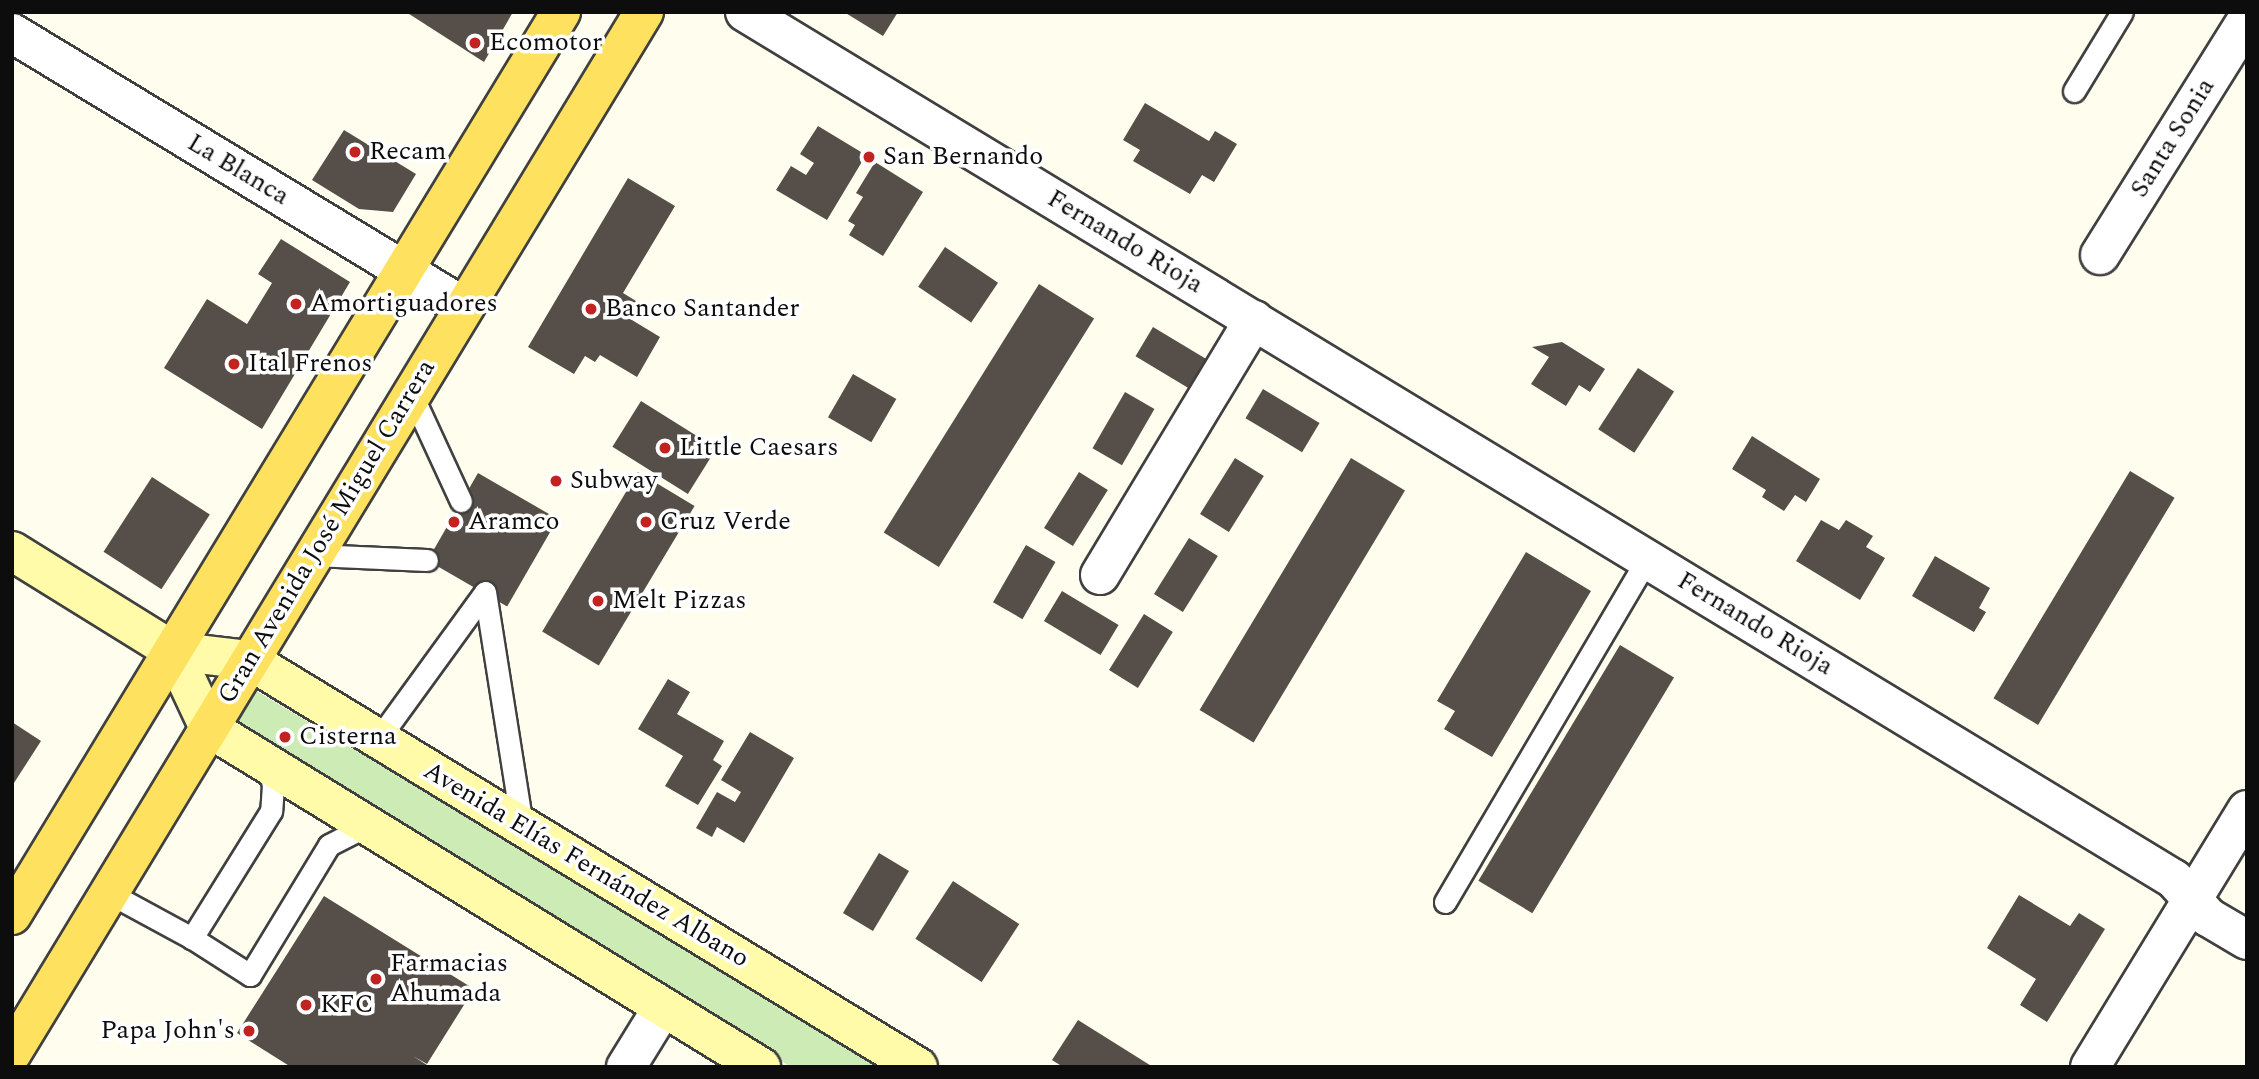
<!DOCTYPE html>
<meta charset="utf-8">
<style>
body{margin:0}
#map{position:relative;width:2259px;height:1079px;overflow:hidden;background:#fffded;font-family:Spectral,serif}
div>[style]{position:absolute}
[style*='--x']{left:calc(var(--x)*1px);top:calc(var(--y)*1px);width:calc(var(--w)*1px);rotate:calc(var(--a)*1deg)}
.green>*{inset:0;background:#cdebb5;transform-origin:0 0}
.building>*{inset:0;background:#564f49;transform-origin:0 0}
.roads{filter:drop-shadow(2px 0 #404040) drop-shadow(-2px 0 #404040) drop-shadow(0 2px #404040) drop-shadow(0 -2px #404040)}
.lane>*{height:21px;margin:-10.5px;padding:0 10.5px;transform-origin:10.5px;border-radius:10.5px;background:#fff}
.street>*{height:38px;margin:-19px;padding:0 19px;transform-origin:19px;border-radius:19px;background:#fff}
.secondary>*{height:38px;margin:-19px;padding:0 19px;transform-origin:19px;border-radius:19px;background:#fffba8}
.primary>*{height:38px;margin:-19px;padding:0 19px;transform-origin:19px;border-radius:19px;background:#fee25f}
.dots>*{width:19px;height:19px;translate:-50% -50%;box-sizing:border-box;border:4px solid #fff;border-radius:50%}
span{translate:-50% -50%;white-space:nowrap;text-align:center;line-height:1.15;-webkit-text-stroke:7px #fff;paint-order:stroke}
.poi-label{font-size:26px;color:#0d0d0d}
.left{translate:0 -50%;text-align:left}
.right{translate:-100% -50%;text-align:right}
.street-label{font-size:26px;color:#0d0d0d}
.frame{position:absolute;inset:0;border:14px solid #0d0d0d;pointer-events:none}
</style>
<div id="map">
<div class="green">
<i style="left:255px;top:690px;width:725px;height:47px;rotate:31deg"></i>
</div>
<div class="building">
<i style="clip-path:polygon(406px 12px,513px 12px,484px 62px)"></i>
<i style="clip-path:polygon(844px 12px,898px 12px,883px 36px)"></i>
<i style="clip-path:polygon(1145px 103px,1209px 141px,1215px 131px,1237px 144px,1214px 182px,1202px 175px,1190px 194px,1133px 161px,1140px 150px,1123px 140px)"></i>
<i style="clip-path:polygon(818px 126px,866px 155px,827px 220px,776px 190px,791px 166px,806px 175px,814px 163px,800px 154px)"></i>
<i style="clip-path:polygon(344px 130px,416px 174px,393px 212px,359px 209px,312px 180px)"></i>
<i style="clip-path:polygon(875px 162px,923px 192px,883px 256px,849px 235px,855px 225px,848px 221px,863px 197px,856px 193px)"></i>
<i style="clip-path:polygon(628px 178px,675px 206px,623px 293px,636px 301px,627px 317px,660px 337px,637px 377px,600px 355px,595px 362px,585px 356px,574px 374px,528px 347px)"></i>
<i style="clip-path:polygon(281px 239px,350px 282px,262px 429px,164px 368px,207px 299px,247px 324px,272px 283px,258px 274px)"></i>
<i style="left:945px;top:247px;width:64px;height:48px;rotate:34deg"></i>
<i style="left:1039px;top:284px;width:65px;height:293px;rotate:32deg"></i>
<i style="left:1153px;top:327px;width:66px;height:34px;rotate:31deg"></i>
<i style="clip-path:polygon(1562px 342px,1605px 369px,1590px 392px,1579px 385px,1566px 406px,1531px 384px,1549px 357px,1532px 347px)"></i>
<i style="left:1638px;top:368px;width:43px;height:73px;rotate:33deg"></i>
<i style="left:853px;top:374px;width:50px;height:50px;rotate:30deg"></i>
<i style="left:1263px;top:389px;width:66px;height:34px;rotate:31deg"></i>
<i style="left:1125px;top:392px;width:34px;height:65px;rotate:30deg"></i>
<i style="left:641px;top:401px;width:89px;height:54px;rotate:32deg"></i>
<i style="clip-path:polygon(1752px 436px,1820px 479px,1806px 502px,1795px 495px,1784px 511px,1762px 497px,1766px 490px,1732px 469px)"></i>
<i style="left:1235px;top:458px;width:34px;height:66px;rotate:32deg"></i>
<i style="left:1351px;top:458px;width:63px;height:294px;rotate:31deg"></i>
<i style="left:2130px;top:471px;width:52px;height:265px;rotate:31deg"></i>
<i style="left:638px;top:472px;width:66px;height:186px;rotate:31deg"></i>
<i style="left:1079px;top:472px;width:34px;height:66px;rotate:32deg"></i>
<i style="left:478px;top:473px;width:92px;height:101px;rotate:30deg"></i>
<i style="left:152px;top:477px;width:69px;height:89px;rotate:33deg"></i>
<i style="clip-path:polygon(1821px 520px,1839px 530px,1846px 520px,1873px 536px,1866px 547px,1885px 558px,1860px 600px,1796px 561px)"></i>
<i style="left:1189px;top:538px;width:34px;height:66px;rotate:32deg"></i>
<i style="left:1026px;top:545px;width:34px;height:66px;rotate:30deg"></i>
<i style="clip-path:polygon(1526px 552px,1591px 591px,1492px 757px,1444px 729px,1455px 711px,1437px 701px)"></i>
<i style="clip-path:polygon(1935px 556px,1990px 588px,1979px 608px,1986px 612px,1974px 632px,1912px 596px)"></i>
<i style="left:1062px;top:591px;width:66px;height:35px;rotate:31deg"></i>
<i style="left:1144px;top:614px;width:34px;height:66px;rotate:32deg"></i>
<i style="left:1620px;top:645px;width:63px;height:275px;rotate:31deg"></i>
<i style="clip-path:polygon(668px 679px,690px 692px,677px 714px,724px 741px,713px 760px,722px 766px,698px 805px,665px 786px,683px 756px,638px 729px)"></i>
<i style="clip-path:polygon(12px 722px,41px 741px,12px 786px)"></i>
<i style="clip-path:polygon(750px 732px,794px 758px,744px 843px,717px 827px,712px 837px,696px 828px,717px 792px,735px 802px,741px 792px,721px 780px)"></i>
<i style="left:879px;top:853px;width:35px;height:70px;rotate:31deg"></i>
<i style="left:953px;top:881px;width:79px;height:69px;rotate:33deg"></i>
<i style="clip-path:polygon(2019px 895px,2070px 926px,2079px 913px,2105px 929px,2047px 1022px,2020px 1005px,2036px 979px,1987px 948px)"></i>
<i style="clip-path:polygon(324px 896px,474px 989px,427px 1064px,413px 1056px,430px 1067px,291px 1067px,237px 1033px)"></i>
<i style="clip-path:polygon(1078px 1020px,1153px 1067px,1063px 1067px,1052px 1060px)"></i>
</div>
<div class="roads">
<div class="lane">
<i style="--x:2074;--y:91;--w:92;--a:-58.7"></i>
<i style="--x:411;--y:393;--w:119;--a:65.2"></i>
<i style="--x:313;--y:555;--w:114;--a:2.5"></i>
<i style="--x:485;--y:592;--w:236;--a:81"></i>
<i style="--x:379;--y:738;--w:180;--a:-54"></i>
<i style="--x:268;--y:765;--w:21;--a:76"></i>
<i style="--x:273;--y:785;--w:26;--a:94"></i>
<i style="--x:271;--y:811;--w:150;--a:121.9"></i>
<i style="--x:192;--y:938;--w:69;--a:32.5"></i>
<i style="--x:250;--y:975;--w:152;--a:-58.7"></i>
<i style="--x:329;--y:845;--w:42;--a:-27.2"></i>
<i style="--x:109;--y:893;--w:94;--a:28.5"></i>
<i style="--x:1445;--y:902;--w:398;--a:-59.5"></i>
</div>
<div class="street">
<i style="--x:745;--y:12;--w:1671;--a:31.25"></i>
<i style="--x:2174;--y:879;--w:51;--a:48.2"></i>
<i style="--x:2208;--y:917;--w:45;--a:30.5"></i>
<i style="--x:12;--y:33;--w:529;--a:31.22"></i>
<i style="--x:2100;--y:255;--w:277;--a:-58"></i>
<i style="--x:1100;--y:575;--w:298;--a:-58.9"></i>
<i style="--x:626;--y:1067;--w:70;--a:-58.3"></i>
<i style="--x:2090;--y:1067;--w:301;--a:-58.6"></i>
</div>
<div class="secondary">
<i style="--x:12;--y:551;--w:190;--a:31.8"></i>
<i style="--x:173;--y:651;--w:77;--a:6.8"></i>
<i style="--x:249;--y:660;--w:783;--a:31.32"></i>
<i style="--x:173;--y:651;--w:85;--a:64.9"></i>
<i style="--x:209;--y:728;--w:648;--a:31.56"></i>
</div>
<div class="primary">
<i style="--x:12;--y:915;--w:1057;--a:-58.7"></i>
<i style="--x:12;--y:1053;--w:1218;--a:-58.74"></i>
</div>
</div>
<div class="dots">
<i style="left:475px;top:43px;background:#c22320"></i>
<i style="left:355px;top:152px;background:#c22320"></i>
<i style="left:869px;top:157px;background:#c22320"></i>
<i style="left:296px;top:304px;background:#c22320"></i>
<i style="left:591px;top:309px;background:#c22320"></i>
<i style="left:234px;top:364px;background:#c22320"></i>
<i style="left:665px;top:448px;background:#c22320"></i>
<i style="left:556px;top:481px;background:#c22320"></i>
<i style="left:454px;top:522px;background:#c22320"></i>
<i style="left:646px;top:522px;background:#c22320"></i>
<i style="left:598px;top:601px;background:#c22320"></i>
<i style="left:285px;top:737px;background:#c22320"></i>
<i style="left:376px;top:979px;background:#c22320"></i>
<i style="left:306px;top:1005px;background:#c22320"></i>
<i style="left:249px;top:1031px;background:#c22320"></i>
</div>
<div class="poi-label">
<span class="left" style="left:489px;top:43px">Ecomotor</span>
<span class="left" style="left:369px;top:152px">Recam</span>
<span class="left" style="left:883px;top:157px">San Bernando</span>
<span class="left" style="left:310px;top:304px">Amortiguadores</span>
<span class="left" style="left:605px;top:309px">Banco Santander</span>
<span class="left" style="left:248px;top:364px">Ital Frenos</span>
<span class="left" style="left:679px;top:448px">Little Caesars</span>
<span class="left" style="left:570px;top:481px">Subway</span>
<span class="left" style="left:468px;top:522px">Aramco</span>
<span class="left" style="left:660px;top:522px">Cruz Verde</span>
<span class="left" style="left:612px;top:601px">Melt Pizzas</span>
<span class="left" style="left:299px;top:737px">Cisterna</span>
<span class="left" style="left:390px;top:979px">Farmacias<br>Ahumada</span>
<span class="left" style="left:320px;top:1005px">KFC</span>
<span class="right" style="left:235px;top:1031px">Papa John's</span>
</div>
<div class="street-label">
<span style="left:2173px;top:138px;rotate:-58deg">Santa Sonia</span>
<span style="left:238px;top:170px;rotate:31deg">La Blanca</span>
<span style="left:1125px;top:242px;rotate:31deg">Fernando Rioja</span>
<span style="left:327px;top:532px;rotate:-59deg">Gran Avenida José Miguel Carrera</span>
<span style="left:1755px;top:624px;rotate:31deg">Fernando Rioja</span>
<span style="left:586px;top:865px;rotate:31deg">Avenida Elías Fernández Albano</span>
</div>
<div class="frame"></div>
</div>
